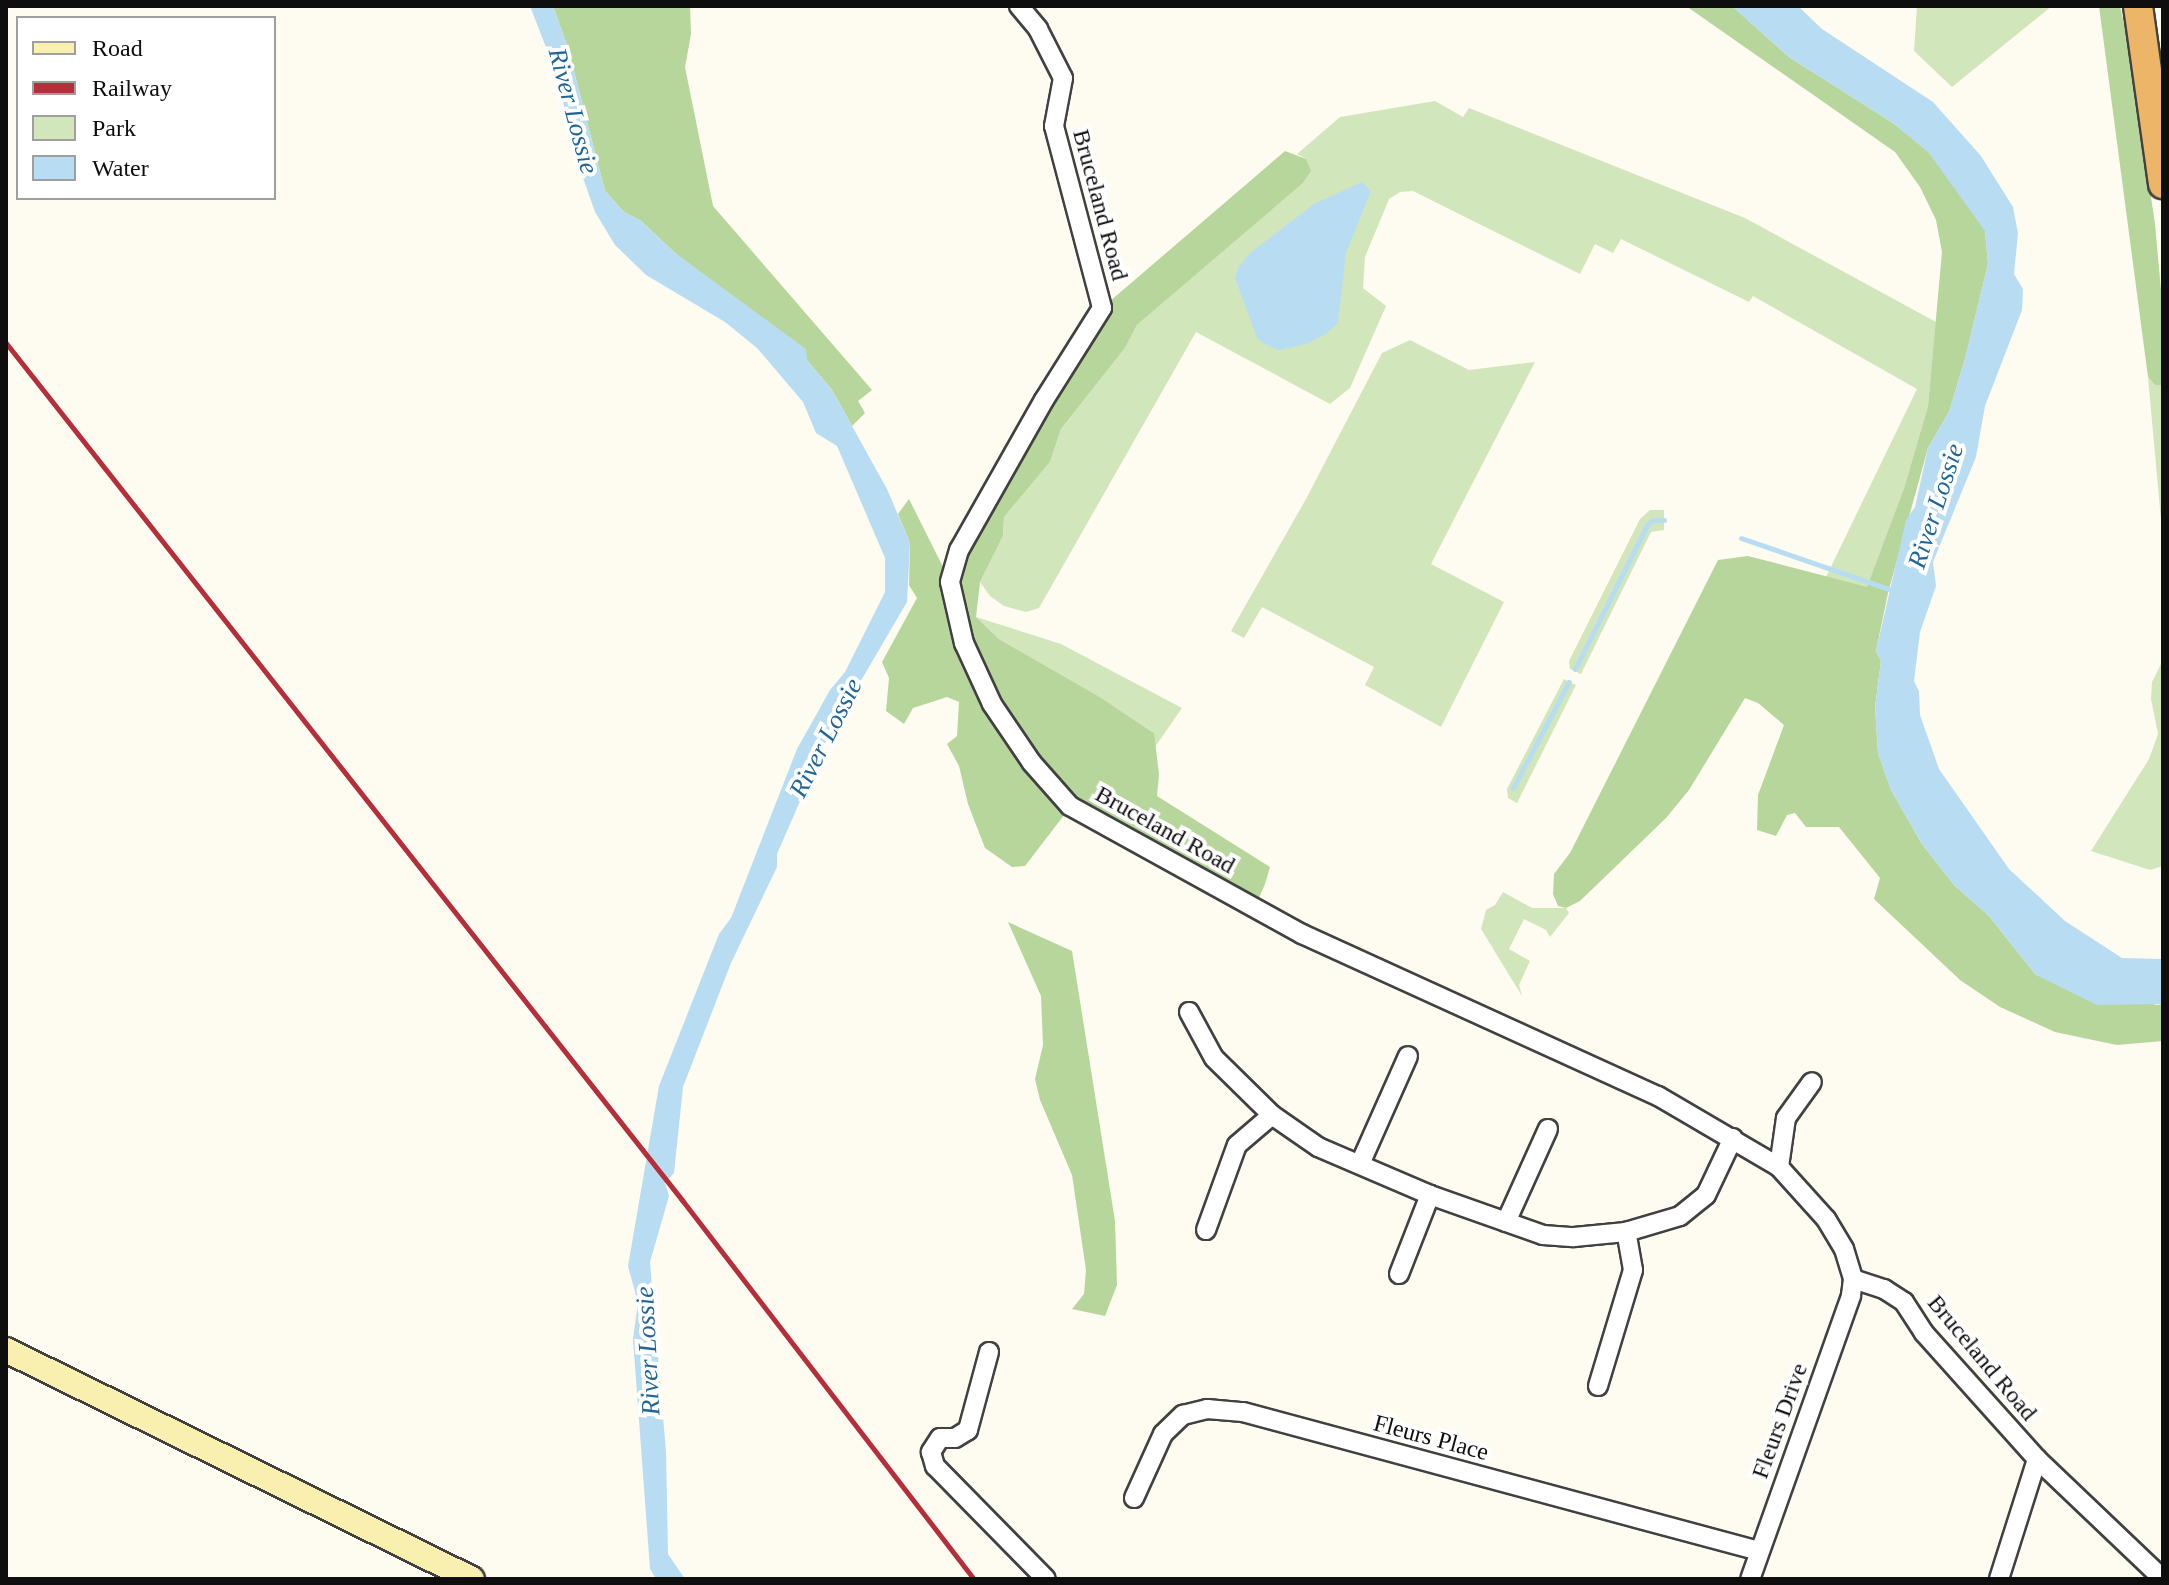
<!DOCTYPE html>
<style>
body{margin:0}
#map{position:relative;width:2169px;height:1585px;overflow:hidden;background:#fefbf0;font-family:Georgia,serif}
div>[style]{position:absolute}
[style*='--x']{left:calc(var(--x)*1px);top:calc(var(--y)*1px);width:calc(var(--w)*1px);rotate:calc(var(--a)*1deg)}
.green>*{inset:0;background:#d2e6bb}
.forest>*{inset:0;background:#b7d69c}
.water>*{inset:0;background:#b8ddf2}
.stream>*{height:5px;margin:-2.5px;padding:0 2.5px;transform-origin:2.5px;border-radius:2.5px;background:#b8ddf2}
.roads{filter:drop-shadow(2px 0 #414141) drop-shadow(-2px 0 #414141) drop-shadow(0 2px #414141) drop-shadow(0 -2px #414141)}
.minor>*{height:18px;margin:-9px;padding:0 9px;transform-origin:9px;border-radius:9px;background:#fff}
.secondary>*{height:24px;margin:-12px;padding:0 12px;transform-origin:12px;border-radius:12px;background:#f9efaf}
.trunk>*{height:28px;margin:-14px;padding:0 14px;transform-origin:14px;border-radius:14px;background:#ecb568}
.rail>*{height:5px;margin:-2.5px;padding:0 2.5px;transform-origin:2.5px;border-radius:2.5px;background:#b42f39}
span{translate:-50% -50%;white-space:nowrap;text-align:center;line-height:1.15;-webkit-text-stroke:8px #fff;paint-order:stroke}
.street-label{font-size:24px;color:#0e0e0e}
.water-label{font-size:26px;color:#206597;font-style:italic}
.frame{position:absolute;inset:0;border:8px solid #0e0e0e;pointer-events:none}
.legend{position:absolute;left:16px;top:16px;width:260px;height:184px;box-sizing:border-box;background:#fff;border:2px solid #9f9f9f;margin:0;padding:10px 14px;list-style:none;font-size:24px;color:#0e0e0e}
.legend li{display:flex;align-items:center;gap:16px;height:40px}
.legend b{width:40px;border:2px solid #9f9f9f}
</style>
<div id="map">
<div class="green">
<i style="clip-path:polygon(1917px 6px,2052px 6px,1952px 87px,1914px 51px)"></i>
<i style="clip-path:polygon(1435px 101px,1463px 117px,1469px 108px,1745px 218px,1936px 322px,1928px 406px,1904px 488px,1867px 588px,1826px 577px,1917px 389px,1753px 296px,1749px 302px,1621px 239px,1613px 253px,1595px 244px,1580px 274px,1413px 191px,1400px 192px,1389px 199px,1365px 257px,1363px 288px,1386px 306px,1350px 388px,1330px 404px,1196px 332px,1039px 608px,1026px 612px,1004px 606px,990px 596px,980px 582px,1003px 536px,1004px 517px,1050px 462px,1061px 429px,1125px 348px,1137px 325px,1302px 184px,1306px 159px,1297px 154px,1340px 117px)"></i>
<i style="clip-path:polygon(1410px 340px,1469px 370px,1535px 362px,1431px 564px,1504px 602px,1441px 727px,1365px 685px,1374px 667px,1262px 607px,1244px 638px,1231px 631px,1306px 499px,1382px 353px)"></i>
<i style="clip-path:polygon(2148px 377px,2155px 385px,2163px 385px,2163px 542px)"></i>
<i style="clip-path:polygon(1650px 510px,1664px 510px,1664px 530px,1651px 532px,1581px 674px,1570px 669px,1569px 661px,1640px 519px)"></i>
<i style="clip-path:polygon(976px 617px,1061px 644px,1182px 708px,1155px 747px,1153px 732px,1100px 697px,999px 639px)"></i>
<i style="clip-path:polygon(2163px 660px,2163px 866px,2150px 870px,2091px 851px,2149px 759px,2158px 734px,2151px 699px,2152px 682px)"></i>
<i style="clip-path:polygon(1564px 679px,1576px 685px,1517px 803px,1508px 798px,1507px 789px)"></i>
<i style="clip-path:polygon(1503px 892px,1532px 908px,1566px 908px,1569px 913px,1550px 937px,1546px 930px,1524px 919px,1509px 949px,1530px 961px,1519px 985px,1522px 996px,1481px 929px,1486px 910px,1495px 905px)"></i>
</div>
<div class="forest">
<i style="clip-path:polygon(553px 6px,690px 6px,691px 34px,685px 67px,713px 206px,872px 390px,858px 401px,865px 413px,852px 426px,832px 390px,807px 360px,732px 296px,675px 253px,641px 221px,624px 212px,605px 191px,568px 48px)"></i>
<i style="clip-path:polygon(1686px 6px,1732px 6px,1789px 57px,1893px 123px,1930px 153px,1985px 230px,1988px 264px,1965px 359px,1949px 412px,1928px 448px,1888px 593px,1876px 651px,1881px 661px,1875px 707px,1878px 753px,1891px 790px,1922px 844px,1954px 885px,1989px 916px,2036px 975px,2157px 1005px,2163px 1004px,2163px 1041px,2117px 1045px,2055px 1032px,2000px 1007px,1960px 980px,1874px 899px,1880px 878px,1839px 827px,1806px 827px,1795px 813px,1787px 815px,1776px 836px,1757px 830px,1758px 795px,1784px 725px,1758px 703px,1745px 698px,1689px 790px,1666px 818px,1580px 901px,1566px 908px,1558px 906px,1553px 894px,1554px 874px,1570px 853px,1718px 560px,1748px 556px,1867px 587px,1904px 488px,1928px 406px,1942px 252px,1936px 220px,1920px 187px,1895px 152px)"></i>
<i style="clip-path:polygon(2099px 6px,2120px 6px,2128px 42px,2155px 224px,2161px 290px,2163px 385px,2155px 385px,2148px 377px)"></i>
<i style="clip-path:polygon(1285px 151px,1306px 159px,1311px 171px,1302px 184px,1137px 325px,1125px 348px,1061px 429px,1050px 462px,1004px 517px,1003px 536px,980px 582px,976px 617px,999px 639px,1100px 697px,1154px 733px,1159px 774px,1157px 796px,1270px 867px,1265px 884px,1258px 900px,1071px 806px,1025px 866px,1012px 867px,985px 848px,968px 804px,959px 766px,947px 744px,957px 736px,959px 702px,947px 697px,913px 708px,904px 724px,886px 711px,889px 678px,882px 662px,917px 598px,909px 585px,910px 543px,898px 514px,909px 499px,950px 581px,1102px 308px)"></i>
<i style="clip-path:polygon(1008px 922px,1072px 951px,1115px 1221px,1117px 1285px,1105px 1316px,1072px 1309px,1084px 1294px,1086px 1270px,1072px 1175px,1040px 1100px,1035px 1079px,1043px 1045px,1041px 996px)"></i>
</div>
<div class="water">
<i style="clip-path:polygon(530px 6px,553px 6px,568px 48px,605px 191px,624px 212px,641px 221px,675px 253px,806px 349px,807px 360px,832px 390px,887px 489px,910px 543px,907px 602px,828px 737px,777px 854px,777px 867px,731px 963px,683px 1087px,674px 1173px,665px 1183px,669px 1196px,650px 1262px,666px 1452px,668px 1554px,685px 1579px,656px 1579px,650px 1569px,633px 1339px,638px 1303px,628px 1266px,659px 1086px,719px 934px,731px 918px,797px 749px,830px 690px,845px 672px,885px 592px,885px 558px,837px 446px,816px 433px,803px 402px,757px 348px,725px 322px,646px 275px,615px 245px,595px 212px,582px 175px,554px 68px)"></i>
<i style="clip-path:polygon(1732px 6px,1798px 6px,1822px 29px,1933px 102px,1981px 156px,2013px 207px,2018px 233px,2014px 274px,2023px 289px,2022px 310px,1985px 406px,1976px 457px,1933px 562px,1936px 586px,1920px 632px,1914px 681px,1919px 691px,1920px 715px,1939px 769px,2009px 869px,2065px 921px,2122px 958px,2163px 959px,2163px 1004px,2097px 1005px,2036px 975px,1989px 916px,1954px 885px,1922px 844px,1891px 790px,1878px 753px,1875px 707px,1881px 661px,1876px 651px,1906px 520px,1915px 507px,1928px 448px,1949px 412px,1965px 359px,1988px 264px,1985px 231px,1929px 153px,1893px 123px,1789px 57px)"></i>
<i style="clip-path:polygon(1362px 182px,1371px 191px,1346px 253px,1338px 323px,1326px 334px,1306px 344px,1279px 350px,1268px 346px,1257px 338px,1235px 278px,1238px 268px,1250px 253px,1314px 204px)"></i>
</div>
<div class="stream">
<i style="--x:1741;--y:538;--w:163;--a:19"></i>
<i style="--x:1575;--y:669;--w:161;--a:-63.4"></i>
<i style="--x:1647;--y:525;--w:7;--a:-45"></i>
<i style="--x:1652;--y:520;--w:12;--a:0"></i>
<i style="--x:1513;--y:788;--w:120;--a:-62.2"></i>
</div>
<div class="roads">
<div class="minor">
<i style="--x:1019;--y:6;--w:30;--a:50"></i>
<i style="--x:1038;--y:29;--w:55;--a:63"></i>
<i style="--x:1063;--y:78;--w:49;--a:100.6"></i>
<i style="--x:1054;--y:126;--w:188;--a:75.2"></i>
<i style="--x:1102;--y:308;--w:109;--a:122.2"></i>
<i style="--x:1044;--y:400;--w:172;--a:119.5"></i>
<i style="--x:959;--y:550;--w:33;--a:106"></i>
<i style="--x:950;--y:582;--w:63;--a:77.1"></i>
<i style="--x:964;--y:643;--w:67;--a:65.3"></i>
<i style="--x:992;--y:704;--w:71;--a:55.9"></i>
<i style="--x:1032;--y:763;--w:57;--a:48.5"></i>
<i style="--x:1070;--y:806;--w:265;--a:28.9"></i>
<i style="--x:1302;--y:934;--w:391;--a:24.5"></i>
<i style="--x:1658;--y:1096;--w:140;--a:30.4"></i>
<i style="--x:1779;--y:1167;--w:70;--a:47.9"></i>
<i style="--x:1826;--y:1219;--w:35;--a:59"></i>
<i style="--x:1844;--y:1249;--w:31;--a:73"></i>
<i style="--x:1853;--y:1279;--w:17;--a:97"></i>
<i style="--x:1851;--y:1296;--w:300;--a:109.6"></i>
<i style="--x:1189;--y:1012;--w:52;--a:61.5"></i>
<i style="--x:1214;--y:1058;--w:81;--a:44.5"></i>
<i style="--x:1272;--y:1115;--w:56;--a:34.8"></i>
<i style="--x:1318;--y:1147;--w:122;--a:23.2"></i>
<i style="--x:1430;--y:1195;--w:120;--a:19.5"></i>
<i style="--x:1543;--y:1235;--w:31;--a:4"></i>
<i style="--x:1574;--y:1237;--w:52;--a:-5.5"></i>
<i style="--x:1626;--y:1232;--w:56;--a:-16.5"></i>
<i style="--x:1680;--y:1216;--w:33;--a:-39"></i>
<i style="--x:1706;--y:1195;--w:63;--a:-64.7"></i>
<i style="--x:1360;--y:1164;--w:118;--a:-66"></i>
<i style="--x:1779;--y:1167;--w:49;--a:-81.9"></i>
<i style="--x:1786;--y:1118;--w:44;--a:-54.2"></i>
<i style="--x:1506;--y:1222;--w:102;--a:-65.7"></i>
<i style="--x:1206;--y:1230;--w:90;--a:-70"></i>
<i style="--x:1237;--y:1145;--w:46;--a:-40.6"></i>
<i style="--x:1399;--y:1274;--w:85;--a:-68.6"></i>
<i style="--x:1853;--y:1279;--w:33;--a:18"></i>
<i style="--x:1884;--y:1289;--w:24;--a:33"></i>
<i style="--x:1904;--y:1302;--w:37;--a:57"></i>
<i style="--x:1924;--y:1333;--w:169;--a:48.1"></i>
<i style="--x:2037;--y:1459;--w:174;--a:43.6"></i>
<i style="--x:989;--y:1352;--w:81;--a:105.1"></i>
<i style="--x:968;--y:1430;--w:15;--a:148"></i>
<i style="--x:955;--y:1438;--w:15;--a:180"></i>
<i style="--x:940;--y:1438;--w:17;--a:123"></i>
<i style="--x:931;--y:1452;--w:15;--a:74"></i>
<i style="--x:935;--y:1466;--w:158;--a:45.5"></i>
<i style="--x:1598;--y:1386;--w:121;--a:-73.2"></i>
<i style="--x:1633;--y:1270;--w:39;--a:-100"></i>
<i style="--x:1134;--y:1498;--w:70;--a:-65.6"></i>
<i style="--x:1163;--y:1434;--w:28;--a:-44"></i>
<i style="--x:1183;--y:1415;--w:25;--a:-14"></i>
<i style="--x:1207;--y:1409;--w:36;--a:5"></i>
<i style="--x:1243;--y:1412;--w:534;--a:15.08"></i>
<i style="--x:1999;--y:1579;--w:126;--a:-72.4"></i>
</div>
<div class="secondary">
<i style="--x:6;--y:1350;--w:519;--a:26.17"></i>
</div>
<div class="trunk">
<i style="--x:2138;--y:6;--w:180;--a:82"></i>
</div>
</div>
<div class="rail">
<i style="--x:6;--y:343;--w:1092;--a:51.73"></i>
<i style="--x:682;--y:1200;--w:478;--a:52.4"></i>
</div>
<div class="street-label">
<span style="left:1100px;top:205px;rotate:75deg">Bruceland Road</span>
<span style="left:1165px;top:830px;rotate:29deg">Bruceland Road</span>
<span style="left:1982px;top:1358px;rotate:50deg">Bruceland Road</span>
<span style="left:1780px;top:1421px;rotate:-70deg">Fleurs Drive</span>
<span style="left:1431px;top:1438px;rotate:15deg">Fleurs Place</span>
</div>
<div class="water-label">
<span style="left:573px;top:111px;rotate:75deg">River Lossie</span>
<span style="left:1936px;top:506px;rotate:-72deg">River Lossie</span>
<span style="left:826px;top:738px;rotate:-63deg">River Lossie</span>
<span style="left:648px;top:1351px;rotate:-93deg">River Lossie</span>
</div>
<div class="frame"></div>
<ul class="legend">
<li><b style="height:10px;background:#f9efaf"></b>Road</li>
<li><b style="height:10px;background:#b42f39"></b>Railway</li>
<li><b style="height:22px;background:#d2e6bb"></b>Park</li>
<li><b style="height:22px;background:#b8ddf2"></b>Water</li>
</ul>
</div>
